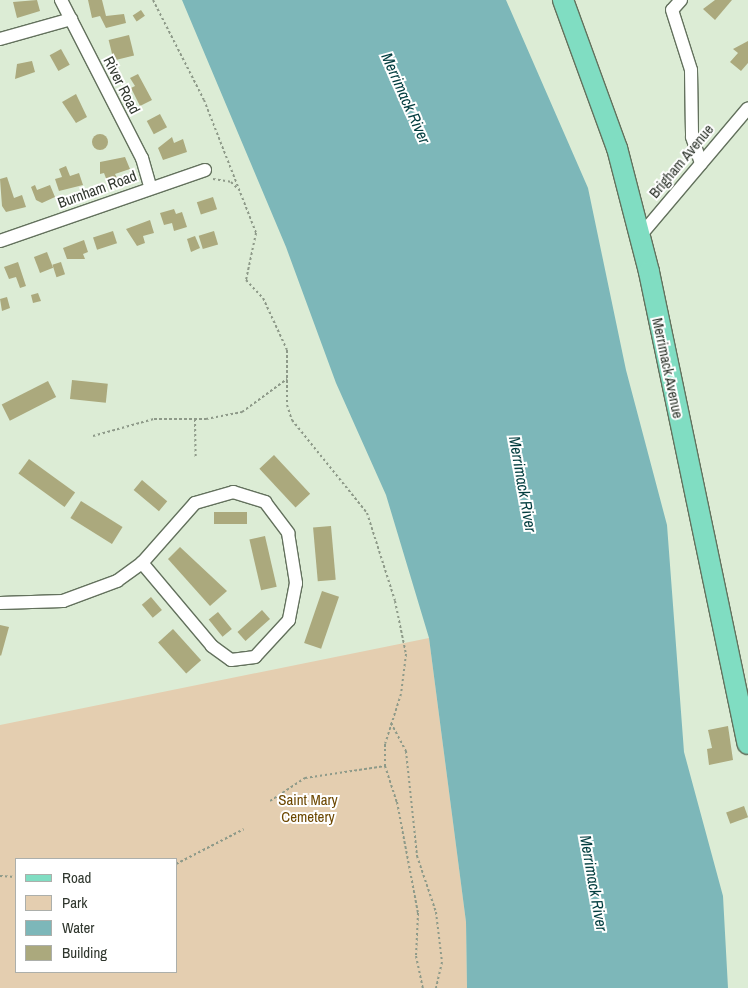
<!DOCTYPE html>
<style>
body{margin:0}
#map{position:relative;width:748px;height:988px;overflow:hidden;background:#dcecd5;font-family:"Archivo Narrow",sans-serif}
div>[style]{position:absolute}
[style*='--x']{left:calc(var(--x)*1px);top:calc(var(--y)*1px);width:calc(var(--w)*1px);rotate:calc(var(--a)*1deg)}
.green>*{inset:0;background:#e4ceb0}
.water>*{inset:0;background:#7db7b9}
.building>*{inset:0;background:#aba97d;transform-origin:0 0}
.round{border-radius:50%}
.path>*{height:2px;margin-top:-1px;transform-origin:0;background:repeating-linear-gradient(90deg,#8e9a89 0 2.5px,transparent 0 5px)}
.roads{filter:drop-shadow(1px 0 #63715d) drop-shadow(-1px 0 #63715d) drop-shadow(0 1px #63715d) drop-shadow(0 -1px #63715d)}
.street>*{height:12px;margin:-6px;padding:0 6px;transform-origin:6px;border-radius:6px;background:#fff}
.primary>*{height:20px;margin:-10px;padding:0 10px;transform-origin:10px;border-radius:10px;background:#80ddc2}
span{translate:-50% -50%;white-space:nowrap;text-align:center;line-height:1.15;-webkit-text-stroke:4px #fff;paint-order:stroke}
.street-label{font-size:15px;color:#2f362d}
.park-label{font-size:15px;color:#6c4700}
.water-label{font-size:16px;color:#013c3e;font-style:italic}
.legend{position:absolute;left:15px;top:858px;width:162px;height:115px;box-sizing:border-box;background:#fff;border:1px solid #acafab;margin:0;padding:6px 9px;list-style:none;font-size:15px;color:#2f362d}
.legend li{display:flex;align-items:center;gap:10px;height:25px}
.legend b{width:25px;border:1px solid #acafab}
</style>
<div id="map">
<div class="green">
<i style="clip-path:polygon(evenodd,429px 638px,466px 922px,467px 988px,0 988px,0 725px,429px 638px,16px 859px,176px 859px,176px 972px,16px 972px,16px 859px)"></i>
</div>
<div class="water">
<i style="clip-path:polygon(182px 0,506px 0,588px 188px,626px 370px,667px 525px,684px 752px,723px 896px,728px 988px,467px 988px,466px 922px,429px 638px,386px 495px,336px 383px,286px 247px)"></i>
</div>
<div class="building">
<i style="clip-path:polygon(37px 0,40px 11px,17px 18px,13px 2px)"></i>
<i style="clip-path:polygon(88px 0,102px 0,106px 16px,124px 14px,126px 23px,106px 28px,100px 16px,92px 18px)"></i>
<i style="clip-path:polygon(715px 0,732px 0,715px 20px,703px 9px)"></i>
<i style="left:141px;top:10px;width:7px;height:10px;rotate:56deg"></i>
<i style="left:129px;top:35px;width:21px;height:21px;rotate:76deg"></i>
<i style="clip-path:polygon(748px 41px,748px 63px,741px 71px,730px 62px,738px 53px,733px 49px)"></i>
<i style="left:61px;top:49px;width:18px;height:13px;rotate:61deg"></i>
<i style="clip-path:polygon(32px 61px,35px 72px,15px 79px,17px 64px)"></i>
<i style="clip-path:polygon(138px 74px,152px 100px,140px 106px,131px 88px,135px 86px,130px 78px)"></i>
<i style="clip-path:polygon(76px 94px,87px 117px,76px 123px,62px 102px)"></i>
<i style="left:160px;top:114px;width:15px;height:15px;rotate:62deg"></i>
<i class="round" style="left:92px;top:134px;width:16px;height:16px"></i>
<i style="clip-path:polygon(172px 137px,174px 143px,183px 139px,187px 152px,163px 160px,158px 148px)"></i>
<i style="clip-path:polygon(125px 157px,130px 169px,115px 174px,117px 178px,107px 181px,104px 173px,100px 174px,100px 162px)"></i>
<i style="clip-path:polygon(66px 166px,70px 176px,79px 173px,83px 185px,59px 191px,55px 179px,62px 177px,59px 169px)"></i>
<i style="clip-path:polygon(7px 177px,14px 198px,22px 195px,26px 207px,6px 212px,2px 206px,0 179px)"></i>
<i style="clip-path:polygon(35px 185px,37px 190px,50px 185px,55px 197px,42px 203px,36px 200px,31px 187px)"></i>
<i style="left:213px;top:197px;width:13px;height:17px;rotate:72deg"></i>
<i style="clip-path:polygon(174px 209px,176px 214px,182px 212px,187px 227px,174px 231px,172px 223px,164px 225px,160px 213px)"></i>
<i style="clip-path:polygon(150px 220px,154px 233px,143px 236px,145px 243px,137px 246px,126px 229px)"></i>
<i style="left:113px;top:231px;width:13px;height:21px;rotate:72deg"></i>
<i style="left:214px;top:231px;width:14px;height:16px;rotate:73deg"></i>
<i style="clip-path:polygon(195px 236px,200px 248px,191px 252px,187px 239px)"></i>
<i style="clip-path:polygon(84px 240px,88px 252px,83px 254px,85px 259px,67px 259px,63px 248px)"></i>
<i style="left:47px;top:252px;width:17px;height:14px;rotate:69deg"></i>
<i style="clip-path:polygon(18px 262px,26px 286px,20px 288px,16px 277px,9px 279px,4px 267px)"></i>
<i style="left:61px;top:262px;width:13px;height:9px;rotate:72deg"></i>
<i style="clip-path:polygon(38px 293px,41px 301px,33px 303px,31px 295px)"></i>
<i style="clip-path:polygon(7px 297px,10px 308px,2px 311px,0 299px)"></i>
<i style="left:72px;top:380px;width:36px;height:19px;rotate:6deg"></i>
<i style="left:48px;top:381px;width:18px;height:52px;rotate:63deg"></i>
<i style="left:274px;top:455px;width:53px;height:20px;rotate:47deg"></i>
<i style="left:29px;top:459px;width:57px;height:18px;rotate:36deg"></i>
<i style="left:142px;top:480px;width:33px;height:13px;rotate:40deg"></i>
<i style="left:81px;top:501px;width:49px;height:20px;rotate:32deg"></i>
<i style="left:214px;top:512px;width:33px;height:12px"></i>
<i style="left:331px;top:526px;width:54px;height:18px;rotate:85deg"></i>
<i style="left:265px;top:536px;width:52px;height:16px;rotate:77deg"></i>
<i style="clip-path:polygon(180px 547px,227px 591px,210px 606px,168px 559px)"></i>
<i style="left:322px;top:591px;width:18px;height:55px;rotate:19deg"></i>
<i style="left:151px;top:597px;width:17px;height:12px;rotate:50deg"></i>
<i style="left:262px;top:610px;width:12px;height:33px;rotate:48deg"></i>
<i style="left:218px;top:612px;width:22px;height:12px;rotate:51deg"></i>
<i style="clip-path:polygon(0 625px,9px 627px,1px 656px,0 655px)"></i>
<i style="left:173px;top:629px;width:42px;height:20px;rotate:48deg"></i>
<i style="clip-path:polygon(728px 726px,733px 760px,709px 765px,707px 749px,712px 748px,708px 730px)"></i>
<i style="left:744px;top:806px;width:12px;height:19px;rotate:70deg"></i>
</div>
<div class="path">
<i style="--x:153;--y:0;--w:112;--a:63"></i>
<i style="--x:204;--y:100;--w:143;--a:68.6"></i>
<i style="--x:256;--y:233;--w:48;--a:102"></i>
<i style="--x:246;--y:280;--w:25;--a:47"></i>
<i style="--x:263;--y:298;--w:57;--a:65.2"></i>
<i style="--x:287;--y:350;--w:55;--a:90"></i>
<i style="--x:287;--y:405;--w:16;--a:72"></i>
<i style="--x:292;--y:420;--w:119;--a:51.1"></i>
<i style="--x:367;--y:513;--w:92;--a:72.3"></i>
<i style="--x:395;--y:601;--w:54;--a:78.3"></i>
<i style="--x:406;--y:654;--w:40;--a:97.1"></i>
<i style="--x:401;--y:694;--w:52;--a:107.7"></i>
<i style="--x:385;--y:744;--w:22;--a:90"></i>
<i style="--x:385;--y:766;--w:38;--a:72"></i>
<i style="--x:397;--y:802;--w:113;--a:79.3"></i>
<i style="--x:418;--y:913;--w:43;--a:92.7"></i>
<i style="--x:416;--y:956;--w:33;--a:78"></i>
<i style="--x:213;--y:179;--w:18;--a:9"></i>
<i style="--x:231;--y:182;--w:11;--a:45"></i>
<i style="--x:195;--y:419;--w:39;--a:89"></i>
<i style="--x:93;--y:436;--w:63;--a:-15.6"></i>
<i style="--x:154;--y:419;--w:52;--a:0"></i>
<i style="--x:206;--y:419;--w:37;--a:-11"></i>
<i style="--x:242;--y:412;--w:56;--a:-36.3"></i>
<i style="--x:391;--y:723;--w:32;--a:62"></i>
<i style="--x:406;--y:751;--w:106;--a:84"></i>
<i style="--x:417;--y:856;--w:59;--a:71.3"></i>
<i style="--x:436;--y:912;--w:50;--a:83.2"></i>
<i style="--x:442;--y:962;--w:27;--a:103"></i>
<i style="--x:270;--y:801;--w:42;--a:-33.3"></i>
<i style="--x:305;--y:778;--w:81;--a:-8.5"></i>
<i style="--x:176;--y:864;--w:76;--a:-27.2"></i>
<i style="--x:0;--y:876;--w:16;--a:4"></i>
</div>
<div class="roads">
<div class="street">
<i style="--x:61;--y:0;--w:178;--a:62.9"></i>
<i style="--x:142;--y:158;--w:29;--a:74"></i>
<i style="--x:681;--y:0;--w:13;--a:132"></i>
<i style="--x:672;--y:10;--w:63;--a:72.4"></i>
<i style="--x:691;--y:70;--w:67;--a:89.1"></i>
<i style="--x:692;--y:137;--w:28;--a:71"></i>
<i style="--x:0;--y:39;--w:74;--a:-15.7"></i>
<i style="--x:640;--y:236;--w:167;--a:-49.8"></i>
<i style="--x:0;--y:241;--w:217;--a:-19.1"></i>
<i style="--x:0;--y:603;--w:63;--a:-1.8"></i>
<i style="--x:63;--y:601;--w:58;--a:-20.3"></i>
<i style="--x:117;--y:581;--w:31;--a:-36"></i>
<i style="--x:142;--y:563;--w:80;--a:-48.5"></i>
<i style="--x:195;--y:503;--w:40;--a:-16"></i>
<i style="--x:233;--y:492;--w:34;--a:17"></i>
<i style="--x:265;--y:502;--w:39;--a:53"></i>
<i style="--x:288;--y:533;--w:51;--a:80.9"></i>
<i style="--x:296;--y:583;--w:38;--a:101"></i>
<i style="--x:289;--y:620;--w:50;--a:132.6"></i>
<i style="--x:255;--y:657;--w:24;--a:173"></i>
<i style="--x:231;--y:660;--w:24;--a:-144"></i>
<i style="--x:212;--y:646;--w:109;--a:-130.1"></i>
</div>
<div class="primary">
<i style="--x:563;--y:0;--w:158;--a:70"></i>
<i style="--x:617;--y:148;--w:128;--a:75.5"></i>
<i style="--x:649;--y:272;--w:482;--a:78.2"></i>
</div>
</div>
<div class="street-label">
<span style="left:122px;top:85px;rotate:63deg">River Road</span>
<span style="left:681px;top:161px;rotate:-50deg">Brigham Avenue</span>
<span style="left:97px;top:189px;rotate:-20deg">Burnham Road</span>
<span style="left:668px;top:368px;rotate:78deg">Merrimack Avenue</span>
</div>
<div class="park-label">
<span style="left:308px;top:808px">Saint Mary<br>Cemetery</span>
</div>
<div class="water-label">
<span style="left:406px;top:98px;rotate:66deg">Merrimack River</span>
<span style="left:523px;top:484px;rotate:80deg">Merrimack River</span>
<span style="left:594px;top:883px;rotate:80deg">Merrimack River</span>
</div>
<ul class="legend">
<li><b style="height:6px;background:#80ddc2"></b>Road</li>
<li><b style="height:14px;background:#e4ceb0"></b>Park</li>
<li><b style="height:14px;background:#7db7b9"></b>Water</li>
<li><b style="height:14px;background:#aba97d"></b>Building</li>
</ul>
</div>
